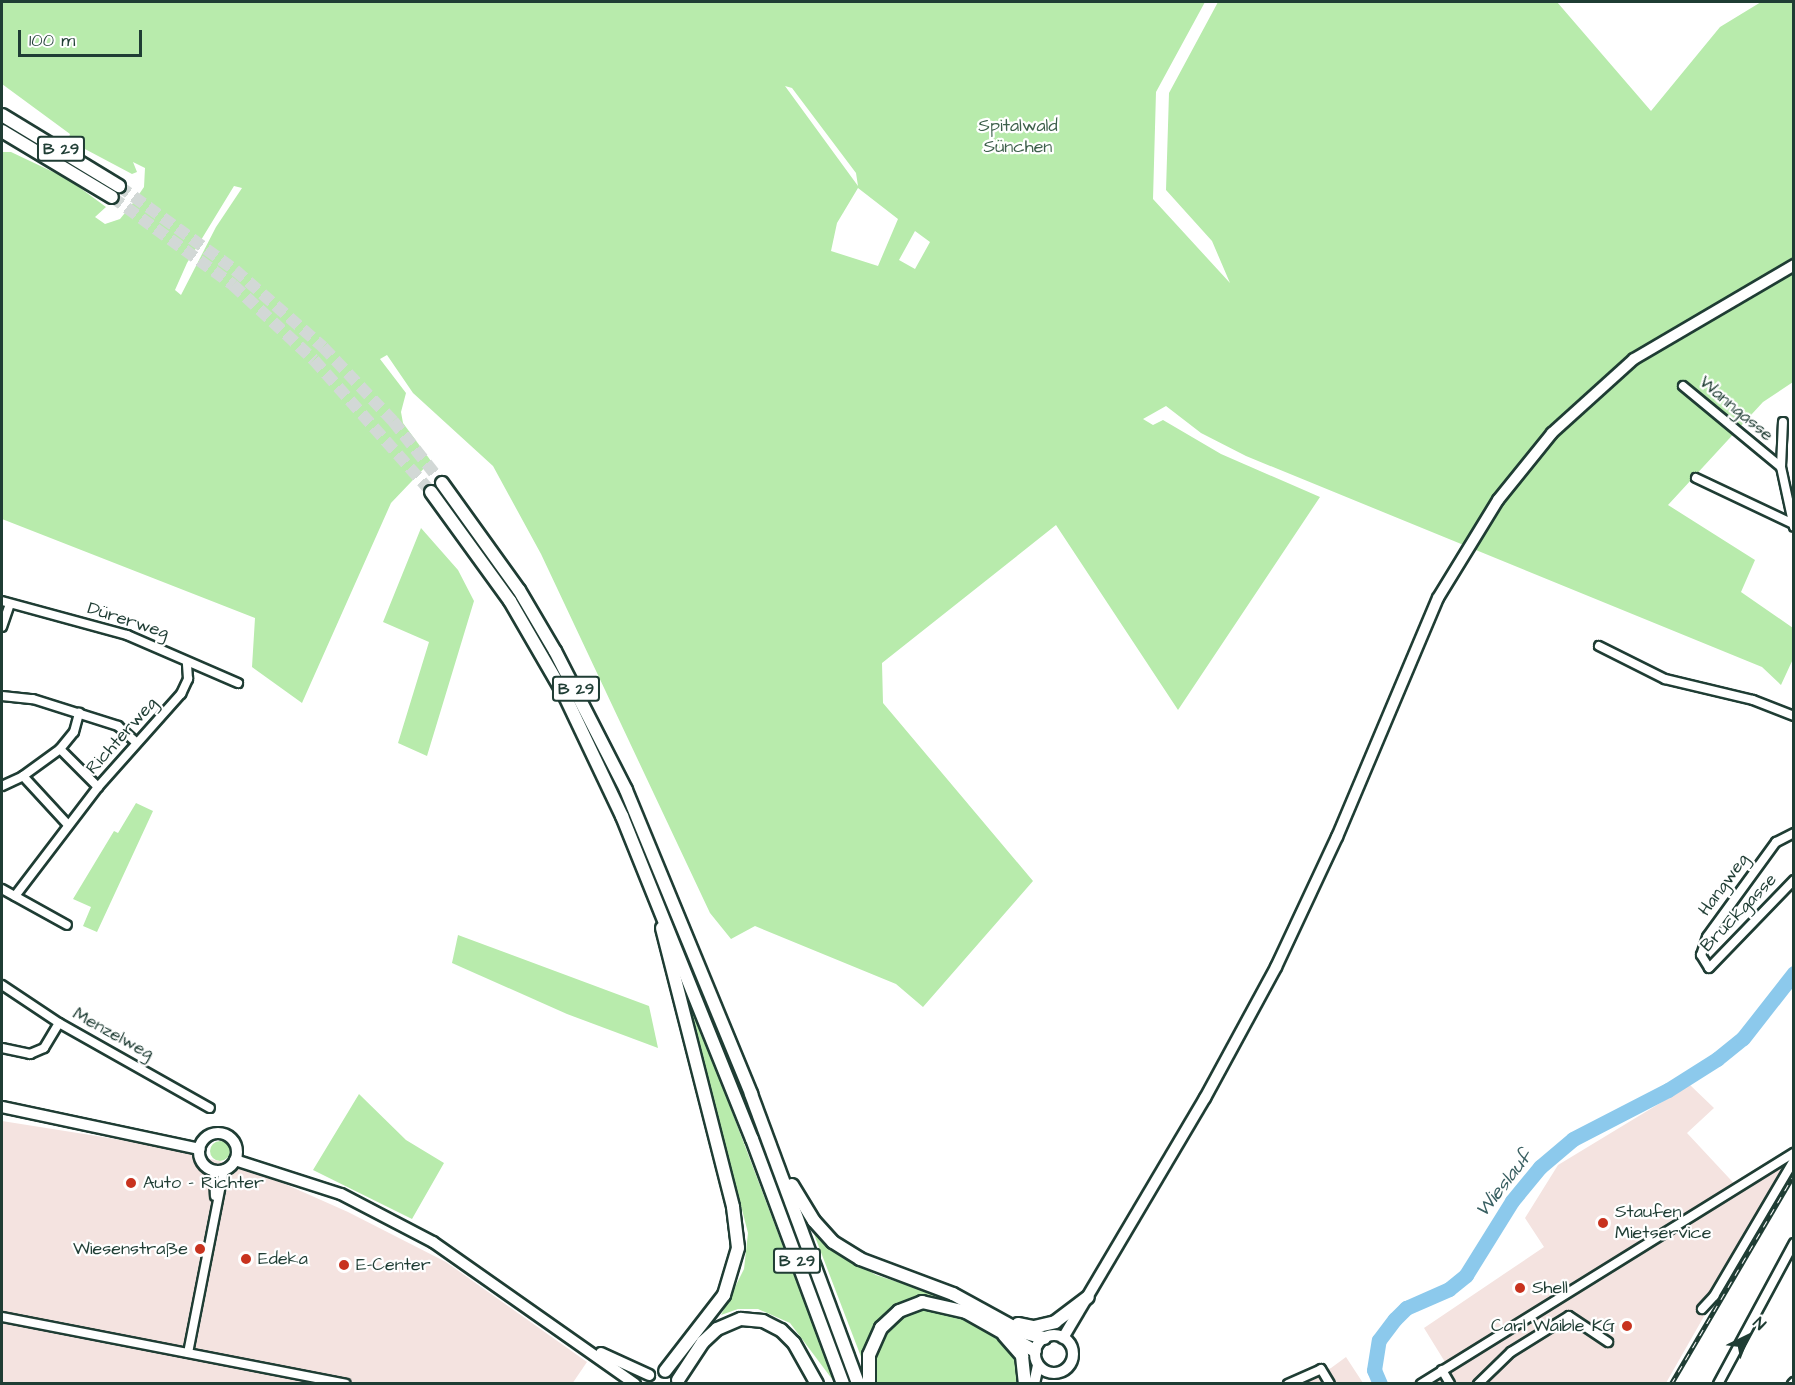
<!DOCTYPE html>
<meta charset="utf-8">
<style>
body{margin:0}
#map{position:relative;width:1795px;height:1385px;overflow:hidden;background:#fff;font-family:"Architects Daughter",sans-serif}
div>[style]{position:absolute}
[style*='--x']{left:calc(var(--x)*1px);top:calc(var(--y)*1px);width:calc(var(--w)*1px);rotate:calc(var(--a)*1deg)}
.built>*{inset:0;background:#f4e3e0}
.green>*{inset:0;background:#b8ebac}
.round{border-radius:50%}
.river>*{height:15px;margin:-7.5px;padding:0 7.5px;transform-origin:7.5px;border-radius:7.5px;background:#8cc9ec}
.highway-tunnel>*{height:12px;margin-top:-6px;transform-origin:0;background:repeating-linear-gradient(90deg,#d2d8d6 0 12px,transparent 0 18px)}
.roads{filter:drop-shadow(2px 0 #1f3d34) drop-shadow(-2px 0 #1f3d34) drop-shadow(0 2px #1f3d34) drop-shadow(0 -2px #1f3d34)}
.minor>*{height:8px;margin:-4px;padding:0 4px;transform-origin:4px;border-radius:4px;background:#fff}
.major>*{height:10px;margin:-5px;padding:0 5px;transform-origin:5px;border-radius:5px;background:#fff}
.major>.ring{margin:-5px;padding:0;box-sizing:content-box;background:none;border:10px solid #fff;border-radius:50%}
.highway>*{height:12px;margin:-6px;padding:0 6px;transform-origin:6px;border-radius:6px;background:#fff}
.rail>*{height:4.5px;margin-top:-2.25px;transform-origin:0;background:repeating-linear-gradient(90deg,#fff 0 7px,#1f3d34 0 14px);box-sizing:border-box;border-block:2px solid #1f3d34}
.dots>*{width:16px;height:16px;translate:-50% -50%;box-sizing:border-box;border:3px solid #fff;border-radius:50%}
span{translate:-50% -50%;white-space:nowrap;text-align:center;line-height:1.15;-webkit-text-stroke:4.5px #fff;paint-order:stroke}
.shield-label span{padding:2px 4px;background:#fff;border:2px solid;border-radius:4px;-webkit-text-stroke-width:0}
.shield-label{font-size:16px;color:#1f3d34;font-weight:700}
.park-label{font-size:18px;color:#3e604c}
.street-label{font-size:18px;color:#1f3d34}
.poi-label{font-size:18px;color:#1f3d34}
.left{translate:0 -50%;text-align:left}
.right{translate:-100% -50%;text-align:right}
.water-label{font-size:20px;color:#3a6062;font-style:italic}
.frame{position:absolute;inset:0;border:3px solid #1f3d34;pointer-events:none}
.north{position:absolute;left:1717px;top:1307px;width:60px;height:60px;-webkit-text-stroke:4px #fff;paint-order:stroke;rotate:43deg;font-size:16px;font-weight:700;line-height:24px;text-align:center;color:#1f3d34}
.north::after{content:'';display:block;margin:auto;width:21px;height:27px;background:#1f3d34;clip-path:polygon(50% 0,100% 100%,50% 72%,0 100%)}
.scale{position:absolute;left:18px;top:30px;width:124px;height:27px;box-sizing:border-box;border:3px solid #1f3d34;border-top:0;padding-left:8px;font-size:18px;line-height:21px;white-space:nowrap;color:#1f3d34;-webkit-text-stroke:4px #fff;paint-order:stroke}
</style>
<div id="map">
<div class="built">
<i style="clip-path:polygon(1690px 1085px,1714px 1108px,1687px 1133px,1742px 1192px,1793px 1160px,1666px 1383px,1410px 1384px,1445px 1362px,1424px 1328px,1544px 1247px,1525px 1218px,1558px 1165px)"></i>
<i style="clip-path:polygon(2px 1121px,141px 1143px,249px 1168px,348px 1212px,446px 1262px,587px 1362px,572px 1384px,2px 1383px)"></i>
<i style="clip-path:polygon(1346px 1357px,1363px 1383px,1296px 1384px,1331px 1368px)"></i>
</div>
<div class="green">
<i style="clip-path:polygon(evenodd,2px 2px,1205px 2px,1156px 92px,1153px 199px,1230px 283px,1212px 241px,1166px 190px,1169px 93px,1218px 2px,1557px 2px,1651px 111px,1720px 27px,1761px 2px,1793px 2px,1793px 382px,1763px 402px,1668px 505px,1755px 560px,1741px 592px,1793px 628px,1793px 659px,1781px 685px,1762px 667px,1246px 456px,1201px 433px,1166px 406px,1143px 419px,1153px 425px,1163px 420px,1221px 454px,1320px 497px,1178px 710px,1056px 525px,882px 663px,883px 703px,1033px 881px,923px 1007px,896px 984px,755px 926px,731px 939px,710px 913px,541px 554px,493px 466px,413px 393px,387px 355px,380px 359px,406px 393px,401px 412px,403px 423px,431px 461px,391px 503px,302px 703px,252px 667px,255px 618px,2px 519px,2px 152px,11px 152px,68px 179px,106px 207px,95px 217px,105px 224px,120px 219px,133px 203px,144px 187px,145px 168px,133px 162px,137px 172px,132px 174px,68px 140px,70px 134px,2px 84px,2px 2px,785px 86px,792px 88px,856px 173px,858px 186px,785px 86px,2px 2px,234px 186px,242px 188px,216px 227px,181px 295px,175px 290px,187px 263px,234px 186px,2px 2px,858px 188px,898px 219px,878px 266px,831px 251px,837px 223px,858px 188px,2px 2px,915px 231px,930px 242px,915px 269px,899px 260px,915px 231px)"></i>
<i style="clip-path:polygon(421px 528px,458px 570px,474px 601px,427px 756px,398px 743px,429px 642px,383px 622px)"></i>
<i style="clip-path:polygon(136px 803px,153px 811px,97px 932px,83px 926px,91px 907px,73px 899px,114px 831px,118px 833px)"></i>
<i style="clip-path:polygon(458px 935px,649px 1006px,658px 1048px,567px 1014px,452px 963px)"></i>
<i style="clip-path:polygon(684px 985px,765px 1199px,835px 1383px,790px 1323px,758px 1309px,738px 1309px,721px 1315px,744px 1269px,748px 1233px)"></i>
<i style="clip-path:polygon(359px 1094px,406px 1140px,444px 1163px,412px 1219px,313px 1170px)"></i>
<i class="round" style="left:210px;top:1141px;width:20px;height:20px"></i>
<i style="clip-path:polygon(809px 1221px,843px 1256px,876px 1275px,950px 1299px,930px 1297px,905px 1304px,863px 1362px)"></i>
<i style="clip-path:polygon(922px 1307px,949px 1312px,999px 1337px,1020px 1359px,1021px 1383px,873px 1384px,874px 1358px,884px 1333px,900px 1317px)"></i>
</div>
<div class="river">
<i style="--x:1380;--y:1384;--w:15;--a:-113"></i>
<i style="--x:1374;--y:1370;--w:30;--a:-81"></i>
<i style="--x:1379;--y:1340;--w:26;--a:-53"></i>
<i style="--x:1395;--y:1319;--w:16;--a:-45"></i>
<i style="--x:1406;--y:1308;--w:47;--a:-23.8"></i>
<i style="--x:1449;--y:1289;--w:22;--a:-39"></i>
<i style="--x:1466;--y:1275;--w:87;--a:-58.1"></i>
<i style="--x:1512;--y:1201;--w:44;--a:-50.5"></i>
<i style="--x:1540;--y:1167;--w:43;--a:-40.3"></i>
<i style="--x:1573;--y:1139;--w:107;--a:-27.3"></i>
<i style="--x:1668;--y:1090;--w:58;--a:-32.3"></i>
<i style="--x:1717;--y:1059;--w:33;--a:-39"></i>
<i style="--x:1743;--y:1038;--w:83;--a:-51.9"></i>
</div>
<div class="highway-tunnel">
<i style="--x:119;--y:186;--w:143;--a:35.9"></i>
<i style="--x:235;--y:270;--w:117;--a:41.2"></i>
<i style="--x:323;--y:347;--w:102;--a:46.6"></i>
<i style="--x:393;--y:421;--w:79;--a:51.7"></i>
<i style="--x:112;--y:197;--w:150;--a:36"></i>
<i style="--x:233;--y:285;--w:110;--a:42.8"></i>
<i style="--x:314;--y:360;--w:176;--a:48.4"></i>
</div>
<div class="roads">
<div class="minor">
<i style="--x:1683;--y:386;--w:127;--a:39.6"></i>
<i style="--x:1781;--y:467;--w:61;--a:77.8"></i>
<i style="--x:1781;--y:467;--w:45;--a:-87.5"></i>
<i style="--x:1696;--y:478;--w:105;--a:25.3"></i>
<i style="--x:2;--y:601;--w:130;--a:15.2"></i>
<i style="--x:127;--y:635;--w:121;--a:23.4"></i>
<i style="--x:2;--y:627;--w:24;--a:-71"></i>
<i style="--x:1599;--y:646;--w:74;--a:26.6"></i>
<i style="--x:1665;--y:679;--w:90;--a:13.4"></i>
<i style="--x:1753;--y:700;--w:44;--a:21.3"></i>
<i style="--x:2;--y:696;--w:31;--a:6"></i>
<i style="--x:33;--y:699;--w:89;--a:17.6"></i>
<i style="--x:118;--y:726;--w:25;--a:42"></i>
<i style="--x:60;--y:749;--w:54;--a:45"></i>
<i style="--x:23;--y:776;--w:67;--a:47.4"></i>
<i style="--x:2;--y:786;--w:23;--a:-25"></i>
<i style="--x:23;--y:776;--w:46;--a:-36.1"></i>
<i style="--x:60;--y:749;--w:22;--a:-51"></i>
<i style="--x:74;--y:732;--w:20;--a:-75"></i>
<i style="--x:1794;--y:833;--w:20;--a:153"></i>
<i style="--x:1776;--y:842;--w:117;--a:126"></i>
<i style="--x:1707;--y:937;--w:19;--a:108"></i>
<i style="--x:1701;--y:955;--w:15;--a:58"></i>
<i style="--x:1709;--y:968;--w:122;--a:-46"></i>
<i style="--x:2;--y:889;--w:74;--a:29"></i>
<i style="--x:15;--y:896;--w:137;--a:-52.7"></i>
<i style="--x:98;--y:787;--w:125;--a:-48.3"></i>
<i style="--x:181;--y:694;--w:17;--a:-65"></i>
<i style="--x:188;--y:679;--w:15;--a:-94"></i>
<i style="--x:2;--y:985;--w:69;--a:33.7"></i>
<i style="--x:59;--y:1023;--w:173;--a:29.4"></i>
<i style="--x:2;--y:1048;--w:29;--a:12"></i>
<i style="--x:30;--y:1054;--w:15;--a:-23"></i>
<i style="--x:44;--y:1048;--w:29;--a:-59"></i>
<i style="--x:214;--y:1170;--w:26;--a:88"></i>
<i style="--x:1702;--y:1309;--w:18;--a:-47"></i>
<i style="--x:1714;--y:1296;--w:158;--a:-59.5"></i>
<i style="--x:2;--y:1317;--w:350;--a:11"></i>
<i style="--x:188;--y:1353;--w:187;--a:-78.9"></i>
<i style="--x:1442;--y:1370;--w:16;--a:60"></i>
<i style="--x:1288;--y:1384;--w:36;--a:-24"></i>
<i style="--x:1321;--y:1369;--w:17;--a:59"></i>
<i style="--x:1421;--y:1384;--w:439;--a:-31.8"></i>
<i style="--x:1478;--y:1384;--w:46;--a:-44.1"></i>
<i style="--x:1511;--y:1352;--w:68;--a:-31.8"></i>
<i style="--x:1569;--y:1316;--w:47;--a:33.7"></i>
<i style="--x:1718;--y:1384;--w:160;--a:-61.7"></i>
<i style="--x:1792;--y:1384;--w:3;--a:-45"></i>
</div>
<div class="major">
<i style="--x:2;--y:1107;--w:202;--a:12"></i>
<i class="ring" style="left:199px;top:1133px;width:28px;height:28px"></i>
<i style="--x:235;--y:1160;--w:111;--a:17.8"></i>
<i style="--x:341;--y:1194;--w:104;--a:27.6"></i>
<i style="--x:433;--y:1242;--w:247;--a:35.1"></i>
<i class="ring" style="left:1035px;top:1335px;width:28px;height:28px"></i>
<i style="--x:1063;--y:1338;--w:279;--a:-59.4"></i>
<i style="--x:1205;--y:1098;--w:149;--a:-61.5"></i>
<i style="--x:1276;--y:967;--w:144;--a:-64.9"></i>
<i style="--x:1337;--y:837;--w:259;--a:-67.1"></i>
<i style="--x:1438;--y:598;--w:115;--a:-58.5"></i>
<i style="--x:1498;--y:500;--w:86;--a:-51.1"></i>
<i style="--x:1552;--y:433;--w:110;--a:-42.1"></i>
<i style="--x:1634;--y:359;--w:186;--a:-30.4"></i>
<i style="--x:601;--y:1353;--w:53;--a:24.6"></i>
<i style="--x:1034;--y:1384;--w:19;--a:-78"></i>
</div>
<div class="highway">
<i style="--x:2;--y:115;--w:137;--a:31.3"></i>
<i style="--x:2;--y:131;--w:128;--a:31"></i>
<i style="--x:442;--y:483;--w:132;--a:54.3"></i>
<i style="--x:519;--y:590;--w:71;--a:59.5"></i>
<i style="--x:555;--y:651;--w:156;--a:62.9"></i>
<i style="--x:626;--y:790;--w:329;--a:67.6"></i>
<i style="--x:751;--y:1094;--w:309;--a:69.7"></i>
<i style="--x:431;--y:492;--w:135;--a:54.1"></i>
<i style="--x:510;--y:601;--w:110;--a:59.9"></i>
<i style="--x:565;--y:696;--w:133;--a:64.6"></i>
<i style="--x:622;--y:816;--w:348;--a:68.1"></i>
<i style="--x:752;--y:1139;--w:261;--a:69.6"></i>
<i style="--x:662;--y:928;--w:288;--a:75.7"></i>
<i style="--x:733;--y:1207;--w:41;--a:83"></i>
<i style="--x:738;--y:1248;--w:49;--a:106.6"></i>
<i style="--x:724;--y:1295;--w:96;--a:127.8"></i>
<i style="--x:792;--y:1185;--w:42;--a:58.6"></i>
<i style="--x:814;--y:1221;--w:28;--a:48"></i>
<i style="--x:833;--y:1242;--w:32;--a:32"></i>
<i style="--x:860;--y:1259;--w:99;--a:20.6"></i>
<i style="--x:953;--y:1294;--w:79;--a:28.8"></i>
<i style="--x:1022;--y:1332;--w:23;--a:15"></i>
<i style="--x:1018;--y:1324;--w:16;--a:11"></i>
<i style="--x:1034;--y:1327;--w:22;--a:-13"></i>
<i style="--x:1055;--y:1322;--w:41;--a:-37.1"></i>
<i style="--x:1004;--y:1335;--w:28;--a:49"></i>
<i style="--x:1022;--y:1356;--w:28;--a:84"></i>
<i style="--x:678;--y:1380;--w:45;--a:-56.7"></i>
<i style="--x:703;--y:1342;--w:19;--a:-43"></i>
<i style="--x:717;--y:1329;--w:26;--a:-23"></i>
<i style="--x:741;--y:1319;--w:22;--a:5"></i>
<i style="--x:763;--y:1321;--w:20;--a:27"></i>
<i style="--x:781;--y:1330;--w:18;--a:45"></i>
<i style="--x:794;--y:1343;--w:47;--a:60.7"></i>
<i style="--x:869;--y:1384;--w:29;--a:-90"></i>
<i style="--x:869;--y:1355;--w:30;--a:-66"></i>
<i style="--x:881;--y:1328;--w:25;--a:-43"></i>
<i style="--x:899;--y:1311;--w:25;--a:-21"></i>
<i style="--x:922;--y:1302;--w:45;--a:12.8"></i>
<i style="--x:966;--y:1312;--w:79;--a:29.5"></i>
</div>
</div>
<div class="rail">
<i style="--x:1671;--y:1384;--w:243;--a:-59.6"></i>
</div>
<div class="dots">
<i style="left:131px;top:1183px;background:#c8321e"></i>
<i style="left:1603px;top:1223px;background:#c8321e"></i>
<i style="left:200px;top:1249px;background:#c8321e"></i>
<i style="left:246px;top:1259px;background:#c8321e"></i>
<i style="left:344px;top:1265px;background:#c8321e"></i>
<i style="left:1520px;top:1288px;background:#c8321e"></i>
<i style="left:1627px;top:1326px;background:#c8321e"></i>
</div>
<div class="shield-label">
<span style="left:61px;top:149px">B 29</span>
<span style="left:576px;top:689px">B 29</span>
<span style="left:797px;top:1261px">B 29</span>
</div>
<div class="park-label">
<span style="left:1018px;top:137px">Spitalwald<br>Sünchen</span>
</div>
<div class="street-label">
<span style="left:1736px;top:409px;rotate:40deg">Wanngasse</span>
<span style="left:128px;top:621px;rotate:18deg">Dürerweg</span>
<span style="left:122px;top:736px;rotate:-48deg">Richterweg</span>
<span style="left:1724px;top:885px;rotate:-54deg">Hangweg</span>
<span style="left:1739px;top:913px;rotate:-46deg">Bruckgasse</span>
<span style="left:113px;top:1034px;rotate:29deg">Menzelweg</span>
</div>
<div class="poi-label">
<span class="left" style="left:143px;top:1183px">Auto - Richter</span>
<span class="left" style="left:1615px;top:1223px">Staufen<br>Mietservice</span>
<span class="right" style="left:188px;top:1249px">Wiesenstraße</span>
<span class="left" style="left:258px;top:1259px">Edeka</span>
<span class="left" style="left:356px;top:1265px">E-Center</span>
<span class="left" style="left:1532px;top:1288px">Shell</span>
<span class="right" style="left:1615px;top:1326px">Carl Waible KG</span>
</div>
<div class="water-label">
<span style="left:1504px;top:1184px;rotate:-52deg">Wieslauf</span>
</div>
<div class="frame"></div>
<div class="north">N</div>
<div class="scale">100 m</div>
</div>
